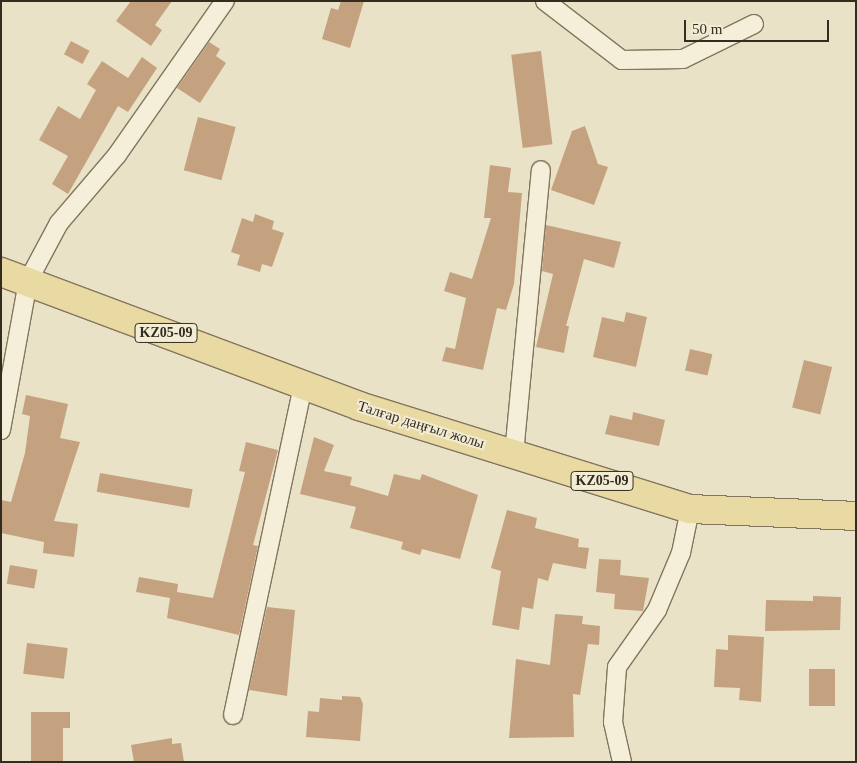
<!DOCTYPE html>
<meta charset="utf-8">
<style>
body{margin:0}
#map{position:relative;width:857px;height:763px;overflow:hidden;background:#eae2c7;font-family:"Times New Roman",serif}
div>[style]{position:absolute}
[style*='--x']{left:calc(var(--x)*1px);top:calc(var(--y)*1px);width:calc(var(--w)*1px);rotate:calc(var(--a)*1deg)}
.building>*{inset:0;background:#c4a280;transform-origin:0 0}
.roads{filter:drop-shadow(1px 0 #83755e) drop-shadow(-1px 0 #83755e) drop-shadow(0 1px #83755e) drop-shadow(0 -1px #83755e)}
.street>*{height:18px;margin:-9px;padding:0 9px;transform-origin:9px;border-radius:9px;background:#f5efd9}
.primary>*{height:28px;margin:-14px;padding:0 14px;transform-origin:14px;border-radius:14px;background:#e9d9a2}
span{translate:-50% -50%;white-space:nowrap;text-align:center;line-height:1.15;-webkit-text-stroke:4px #f2ecd5;paint-order:stroke}
.shield-label span{padding:1px 4px;background:#f2ecd5;border:1px solid;border-radius:4px;-webkit-text-stroke-width:0}
.shield-label{font-size:14px;color:#352c20;font-weight:700}
.street-label{font-size:15px;color:#352c20}
.frame{position:absolute;inset:0;border:2px solid #352c20;pointer-events:none}
.scale{position:absolute;left:684px;top:20px;width:145px;height:22px;box-sizing:border-box;border:2px solid #352c20;border-top:0;padding-left:6px;font-size:15px;line-height:18px;white-space:nowrap;color:#352c20;-webkit-text-stroke:4px #f2ecd5;paint-order:stroke}
</style>
<div id="map">
<div class="building">
<i style="clip-path:polygon(131px 1px,172px 1px,155px 25px,162px 30px,151px 46px,116px 21px)"></i>
<i style="clip-path:polygon(341px 1px,364px 1px,350px 48px,322px 39px,331px 8px,338px 10px)"></i>
<i style="left:71px;top:41px;width:21px;height:15px;rotate:28deg"></i>
<i style="clip-path:polygon(209px 42px,220px 49px,216px 56px,226px 63px,200px 103px,177px 88px)"></i>
<i style="left:541px;top:51px;width:94px;height:30px;rotate:83deg"></i>
<i style="clip-path:polygon(142px 57px,157px 68px,128px 112px,118px 106px,68px 194px,52px 184px,68px 156px,39px 140px,58px 106px,80px 119px,96px 90px,87px 84px,102px 61px,128px 78px)"></i>
<i style="left:198px;top:117px;width:39px;height:55px;rotate:15deg"></i>
<i style="clip-path:polygon(585px 126px,598px 164px,608px 167px,594px 205px,551px 190px,572px 131px)"></i>
<i style="clip-path:polygon(490px 165px,511px 168px,508px 192px,522px 193px,514px 284px,506px 310px,497px 308px,483px 370px,442px 361px,446px 347px,455px 349px,466px 298px,444px 291px,450px 272px,472px 279px,491px 218px,484px 218px)"></i>
<i style="clip-path:polygon(255px 214px,274px 221px,272px 229px,284px 233px,272px 267px,262px 264px,260px 272px,237px 265px,240px 255px,231px 252px,242px 218px,253px 222px)"></i>
<i style="clip-path:polygon(546px 225px,621px 242px,614px 268px,584px 259px,566px 326px,569px 326px,564px 353px,536px 347px,553px 274px,542px 271px)"></i>
<i style="clip-path:polygon(626px 312px,647px 317px,636px 367px,593px 357px,602px 317px,624px 322px)"></i>
<i style="left:690px;top:349px;width:23px;height:22px;rotate:13deg"></i>
<i style="left:804px;top:360px;width:29px;height:49px;rotate:14deg"></i>
<i style="clip-path:polygon(26px 395px,68px 404px,60px 438px,80px 442px,54px 521px,78px 524px,74px 557px,43px 553px,44px 542px,1px 533px,1px 500px,11px 502px,25px 453px,30px 416px,22px 414px)"></i>
<i style="clip-path:polygon(633px 412px,665px 420px,659px 446px,605px 434px,610px 415px,632px 420px)"></i>
<i style="clip-path:polygon(314px 437px,334px 445px,324px 471px,352px 477px,350px 485px,388px 496px,394px 474px,420px 480px,422px 474px,478px 495px,460px 559px,422px 549px,420px 555px,401px 549px,403px 542px,350px 528px,356px 507px,300px 494px)"></i>
<i style="clip-path:polygon(246px 442px,278px 450px,253px 545px,258px 546px,239px 635px,167px 618px,170px 598px,136px 592px,139px 577px,178px 584px,177px 592px,213px 598px,245px 472px,239px 471px)"></i>
<i style="left:100px;top:473px;width:94px;height:19px;rotate:10deg"></i>
<i style="clip-path:polygon(507px 510px,537px 518px,535px 528px,579px 539px,578px 547px,589px 548px,586px 569px,553px 563px,548px 581px,538px 578px,533px 609px,522px 607px,519px 630px,492px 625px,501px 571px,491px 568px)"></i>
<i style="clip-path:polygon(599px 559px,621px 560px,620px 575px,649px 578px,643px 611px,614px 609px,615px 594px,596px 592px)"></i>
<i style="left:10px;top:565px;width:28px;height:19px;rotate:10deg"></i>
<i style="clip-path:polygon(813px 596px,841px 597px,840px 630px,765px 631px,766px 600px,813px 601px)"></i>
<i style="clip-path:polygon(267px 607px,295px 610px,287px 696px,249px 690px)"></i>
<i style="clip-path:polygon(555px 614px,583px 616px,582px 624px,600px 626px,599px 645px,588px 644px,580px 695px,573px 694px,574px 737px,509px 738px,516px 659px,550px 665px)"></i>
<i style="clip-path:polygon(728px 635px,764px 637px,761px 702px,739px 700px,740px 688px,714px 687px,716px 649px,728px 650px)"></i>
<i style="left:27px;top:643px;width:41px;height:31px;rotate:7deg"></i>
<i style="left:809px;top:669px;width:26px;height:37px"></i>
<i style="clip-path:polygon(342px 696px,360px 697px,363px 704px,360px 741px,306px 737px,308px 711px,319px 712px,320px 698px,342px 700px)"></i>
<i style="clip-path:polygon(31px 712px,70px 712px,70px 728px,63px 728px,63px 762px,31px 762px)"></i>
<i style="clip-path:polygon(172px 738px,172px 744px,181px 743px,184px 762px,134px 762px,131px 745px)"></i>
</div>
<div class="roads">
<div class="street">
<i style="--x:545;--y:1;--w:97;--a:37.5"></i>
<i style="--x:622;--y:60;--w:61;--a:-0.9"></i>
<i style="--x:683;--y:59;--w:79;--a:-26.2"></i>
<i style="--x:1;--y:430;--w:151;--a:-79.7"></i>
<i style="--x:28;--y:281;--w:66;--a:-61.9"></i>
<i style="--x:59;--y:223;--w:89;--a:-49.5"></i>
<i style="--x:117;--y:155;--w:188;--a:-55"></i>
<i style="--x:514;--y:454;--w:285;--a:-84.6"></i>
<i style="--x:233;--y:715;--w:337;--a:-78"></i>
<i style="--x:622;--y:762;--w:41;--a:-102.7"></i>
<i style="--x:613;--y:722;--w:55;--a:-85.8"></i>
<i style="--x:617;--y:667;--w:70;--a:-54.9"></i>
<i style="--x:657;--y:610;--w:62;--a:-67.2"></i>
<i style="--x:681;--y:553;--w:45;--a:-78.4"></i>
</div>
<div class="primary">
<i style="--x:1;--y:272;--w:382;--a:20.5"></i>
<i style="--x:359;--y:406;--w:347;--a:17.3"></i>
<i style="--x:690;--y:509;--w:166;--a:2.4"></i>
</div>
</div>
<div class="shield-label">
<span style="left:166px;top:333px">KZ05-09</span>
<span style="left:602px;top:481px">KZ05-09</span>
</div>
<div class="street-label">
<span style="left:421px;top:425px;rotate:17deg">Талғар даңғыл жолы</span>
</div>
<div class="frame"></div>
<div class="scale">50 m</div>
</div>
